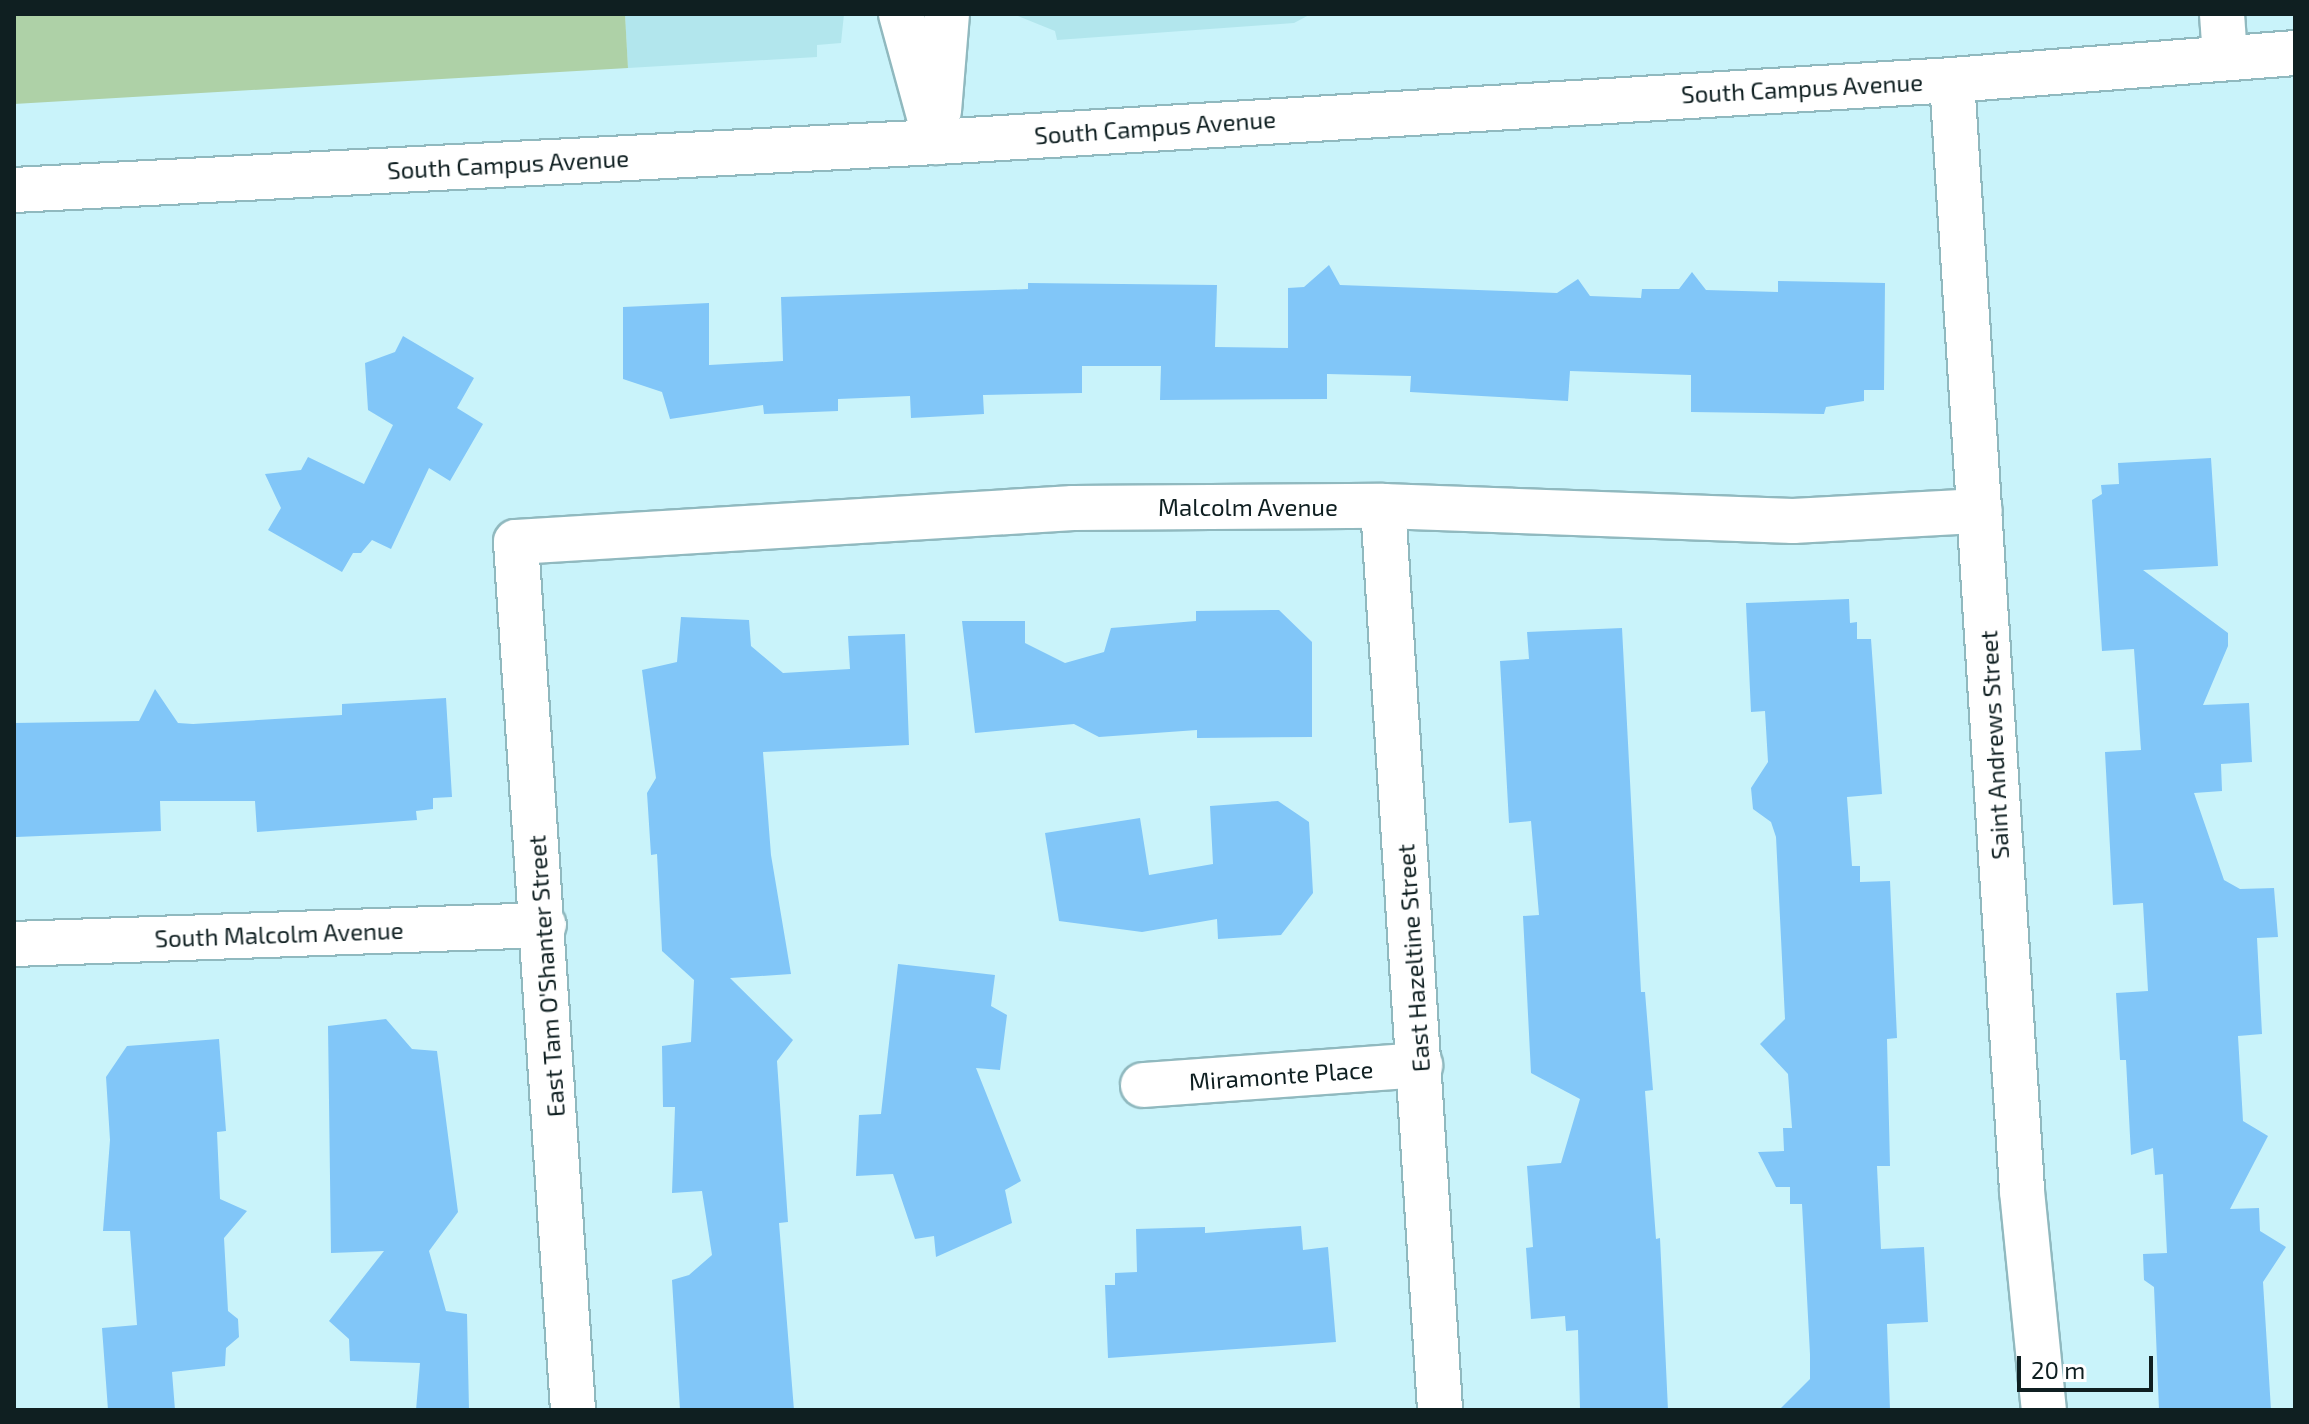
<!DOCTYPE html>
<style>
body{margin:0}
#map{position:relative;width:2309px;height:1424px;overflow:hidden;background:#c9f3fa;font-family:"Exo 2",sans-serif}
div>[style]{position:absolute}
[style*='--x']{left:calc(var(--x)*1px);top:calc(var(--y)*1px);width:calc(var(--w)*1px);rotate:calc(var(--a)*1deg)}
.built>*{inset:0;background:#b2e6ed}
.green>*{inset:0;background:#aed1a7}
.building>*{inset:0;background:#81c6f8}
.roads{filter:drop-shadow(2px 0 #90b9bf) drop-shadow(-2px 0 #90b9bf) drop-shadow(0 2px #90b9bf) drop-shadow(0 -2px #90b9bf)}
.minor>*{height:44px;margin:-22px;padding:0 22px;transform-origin:22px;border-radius:22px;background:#fff}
span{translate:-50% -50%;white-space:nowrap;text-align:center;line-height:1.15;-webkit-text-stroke:8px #fff;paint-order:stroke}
.street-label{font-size:24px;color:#0f1f21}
.frame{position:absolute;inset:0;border:16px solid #0f1f21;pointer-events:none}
.scale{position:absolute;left:2017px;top:1356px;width:136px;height:36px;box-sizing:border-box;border:4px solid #0f1f21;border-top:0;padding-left:10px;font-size:24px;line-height:28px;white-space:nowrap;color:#0f1f21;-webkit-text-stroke:6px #fff;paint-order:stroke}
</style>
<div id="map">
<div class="built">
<i style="clip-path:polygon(625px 14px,844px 14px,841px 43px,817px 45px,817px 57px,628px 68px)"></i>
<i style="clip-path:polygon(1013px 14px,1311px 14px,1294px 23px,1057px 40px,1055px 31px)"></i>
</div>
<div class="green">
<i style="clip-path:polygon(14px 14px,625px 14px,628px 68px,14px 104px)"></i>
</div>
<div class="building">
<i style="clip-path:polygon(1329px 265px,1340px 285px,1557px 293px,1578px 279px,1590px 296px,1641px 298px,1642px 289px,1679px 289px,1692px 272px,1706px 290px,1778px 292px,1778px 281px,1885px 283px,1884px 390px,1864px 390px,1864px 401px,1826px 407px,1824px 414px,1691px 412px,1691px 375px,1570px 371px,1568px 401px,1410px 392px,1411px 376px,1327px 374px,1327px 399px,1160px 400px,1161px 366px,1082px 366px,1082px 393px,983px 395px,984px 414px,911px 418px,910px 396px,838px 399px,838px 411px,764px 414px,763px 405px,670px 419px,662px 392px,623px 379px,623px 307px,709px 303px,709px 365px,783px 361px,781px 297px,1028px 289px,1028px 283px,1217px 285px,1215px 347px,1288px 348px,1288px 288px,1304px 287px)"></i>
<i style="clip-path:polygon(403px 336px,474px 378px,457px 408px,483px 424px,450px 481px,429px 468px,391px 549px,372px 540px,361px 553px,353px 553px,342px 572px,268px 530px,281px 508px,265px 474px,301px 470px,308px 457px,364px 484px,393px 425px,368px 410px,365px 363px,395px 352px)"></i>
<i style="clip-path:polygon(2211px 458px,2218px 566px,2143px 570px,2228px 633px,2228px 646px,2203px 705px,2249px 703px,2252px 762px,2221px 764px,2222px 791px,2194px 793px,2224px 880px,2240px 889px,2274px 888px,2278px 937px,2257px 938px,2262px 1034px,2238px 1036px,2243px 1121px,2268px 1136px,2230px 1209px,2259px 1208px,2260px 1231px,2286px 1247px,2263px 1282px,2271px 1410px,2159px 1410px,2154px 1287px,2144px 1280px,2143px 1254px,2167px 1253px,2163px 1174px,2155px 1175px,2153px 1148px,2131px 1155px,2126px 1060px,2120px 1060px,2116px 993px,2148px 991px,2143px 903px,2113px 905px,2105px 752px,2141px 750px,2134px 649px,2102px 651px,2092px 500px,2102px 494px,2101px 485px,2119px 484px,2118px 463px)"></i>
<i style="clip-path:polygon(1849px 599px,1850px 623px,1857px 622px,1857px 639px,1871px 639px,1882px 794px,1847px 797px,1852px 866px,1860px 866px,1860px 882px,1890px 881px,1897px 1038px,1887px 1039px,1890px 1166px,1877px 1166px,1881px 1249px,1924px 1247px,1928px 1322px,1887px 1324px,1890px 1410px,1779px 1410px,1810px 1379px,1810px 1354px,1802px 1204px,1790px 1204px,1790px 1187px,1776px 1187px,1758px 1152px,1784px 1151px,1783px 1128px,1792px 1128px,1788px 1074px,1760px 1044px,1785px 1019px,1776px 837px,1771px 822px,1753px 809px,1751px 788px,1768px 762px,1765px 711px,1751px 712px,1746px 603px)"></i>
<i style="clip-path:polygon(1279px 610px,1312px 642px,1312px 737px,1197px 738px,1197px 730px,1099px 737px,1074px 724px,975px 733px,962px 621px,1025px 621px,1025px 643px,1065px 663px,1104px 652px,1111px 628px,1196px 621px,1196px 611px)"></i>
<i style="clip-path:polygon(681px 617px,749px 620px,751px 646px,783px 673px,850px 669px,848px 636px,905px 634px,909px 745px,763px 752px,771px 855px,791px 974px,730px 978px,793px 1040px,777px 1061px,788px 1222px,779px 1223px,794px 1410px,680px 1410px,672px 1280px,689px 1275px,712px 1255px,702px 1191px,672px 1193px,675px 1107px,663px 1107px,662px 1046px,691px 1042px,694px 980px,662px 951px,657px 854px,651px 855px,647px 793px,656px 778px,642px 670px,677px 662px)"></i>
<i style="clip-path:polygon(1622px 628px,1641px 992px,1645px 992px,1653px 1090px,1645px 1091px,1656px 1239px,1660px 1238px,1668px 1410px,1580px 1410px,1578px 1330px,1566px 1331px,1565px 1316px,1531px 1319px,1526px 1248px,1533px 1247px,1527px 1166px,1561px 1163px,1580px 1099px,1531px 1073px,1523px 916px,1539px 915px,1531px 821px,1509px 823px,1500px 661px,1529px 659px,1527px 632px)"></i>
<i style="clip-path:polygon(155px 689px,178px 723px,193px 724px,342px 715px,342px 704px,446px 698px,452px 797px,433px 798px,433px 809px,416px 811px,417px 820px,257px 832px,255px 801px,160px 801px,161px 831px,16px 837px,14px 723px,139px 721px)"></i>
<i style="clip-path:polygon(1278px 801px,1309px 822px,1313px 893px,1281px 935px,1218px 939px,1217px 919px,1142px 932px,1059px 921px,1045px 833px,1140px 818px,1149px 875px,1213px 864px,1210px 806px)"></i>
<i style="clip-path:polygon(898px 964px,995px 975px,991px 1006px,1007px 1015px,1000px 1070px,976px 1068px,1021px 1181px,1005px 1190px,1012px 1223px,936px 1257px,934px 1236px,915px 1239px,893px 1174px,856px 1176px,859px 1115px,881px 1114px)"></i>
<i style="clip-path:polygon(386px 1019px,412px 1049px,437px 1051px,458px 1212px,429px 1251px,446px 1311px,467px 1314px,469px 1410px,416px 1410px,420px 1363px,350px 1361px,349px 1339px,329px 1321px,384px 1251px,331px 1253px,328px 1026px)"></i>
<i style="clip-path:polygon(219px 1039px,226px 1131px,217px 1132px,220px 1199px,247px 1211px,224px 1238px,228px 1311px,238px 1319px,239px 1337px,226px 1348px,225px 1366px,172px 1372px,175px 1410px,108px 1410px,102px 1328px,137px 1325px,130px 1231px,103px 1231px,110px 1140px,106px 1077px,127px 1046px)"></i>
<i style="clip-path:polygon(1301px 1226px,1303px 1250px,1328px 1247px,1336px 1342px,1108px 1358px,1105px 1285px,1115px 1285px,1115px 1273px,1137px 1272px,1136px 1229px,1205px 1227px,1205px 1233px)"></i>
</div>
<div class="roads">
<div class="minor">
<i style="--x:901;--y:14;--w:133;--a:74.7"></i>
<i style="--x:2222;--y:14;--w:43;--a:86"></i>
<i style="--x:1952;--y:80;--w:1113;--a:86.39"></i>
<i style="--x:2022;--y:1191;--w:220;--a:84.3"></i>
<i style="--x:939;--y:111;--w:97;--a:-85.3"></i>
<i style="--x:14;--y:190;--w:923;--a:-2.98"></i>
<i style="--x:936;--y:142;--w:1018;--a:-3.49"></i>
<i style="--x:1952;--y:80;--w:344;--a:-4.5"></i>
<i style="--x:1383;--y:506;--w:906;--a:86.39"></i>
<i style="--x:14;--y:944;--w:530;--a:-2.05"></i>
<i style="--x:1143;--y:1085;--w:278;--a:-4.1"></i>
<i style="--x:573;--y:1410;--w:870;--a:-93.76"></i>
<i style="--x:516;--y:542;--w:558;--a:-3.49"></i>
<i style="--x:1073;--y:508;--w:310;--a:-0.4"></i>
<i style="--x:1383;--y:506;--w:410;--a:2.1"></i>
<i style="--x:1793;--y:521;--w:187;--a:-3.1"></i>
</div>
</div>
<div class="street-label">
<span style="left:1802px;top:88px;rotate:-3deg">South Campus Avenue</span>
<span style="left:1155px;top:127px;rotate:-4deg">South Campus Avenue</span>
<span style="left:508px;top:164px;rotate:-3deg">South Campus Avenue</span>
<span style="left:1248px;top:507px">Malcolm Avenue</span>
<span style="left:1994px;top:745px;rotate:-93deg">Saint Andrews Street</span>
<span style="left:279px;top:934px;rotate:-2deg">South Malcolm Avenue</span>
<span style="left:1413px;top:958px;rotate:-94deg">East Hazeltine Street</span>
<span style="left:546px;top:976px;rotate:-94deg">East Tam O'Shanter Street</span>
<span style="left:1281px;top:1075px;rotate:-4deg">Miramonte Place</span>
</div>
<div class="frame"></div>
<div class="scale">20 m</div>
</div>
